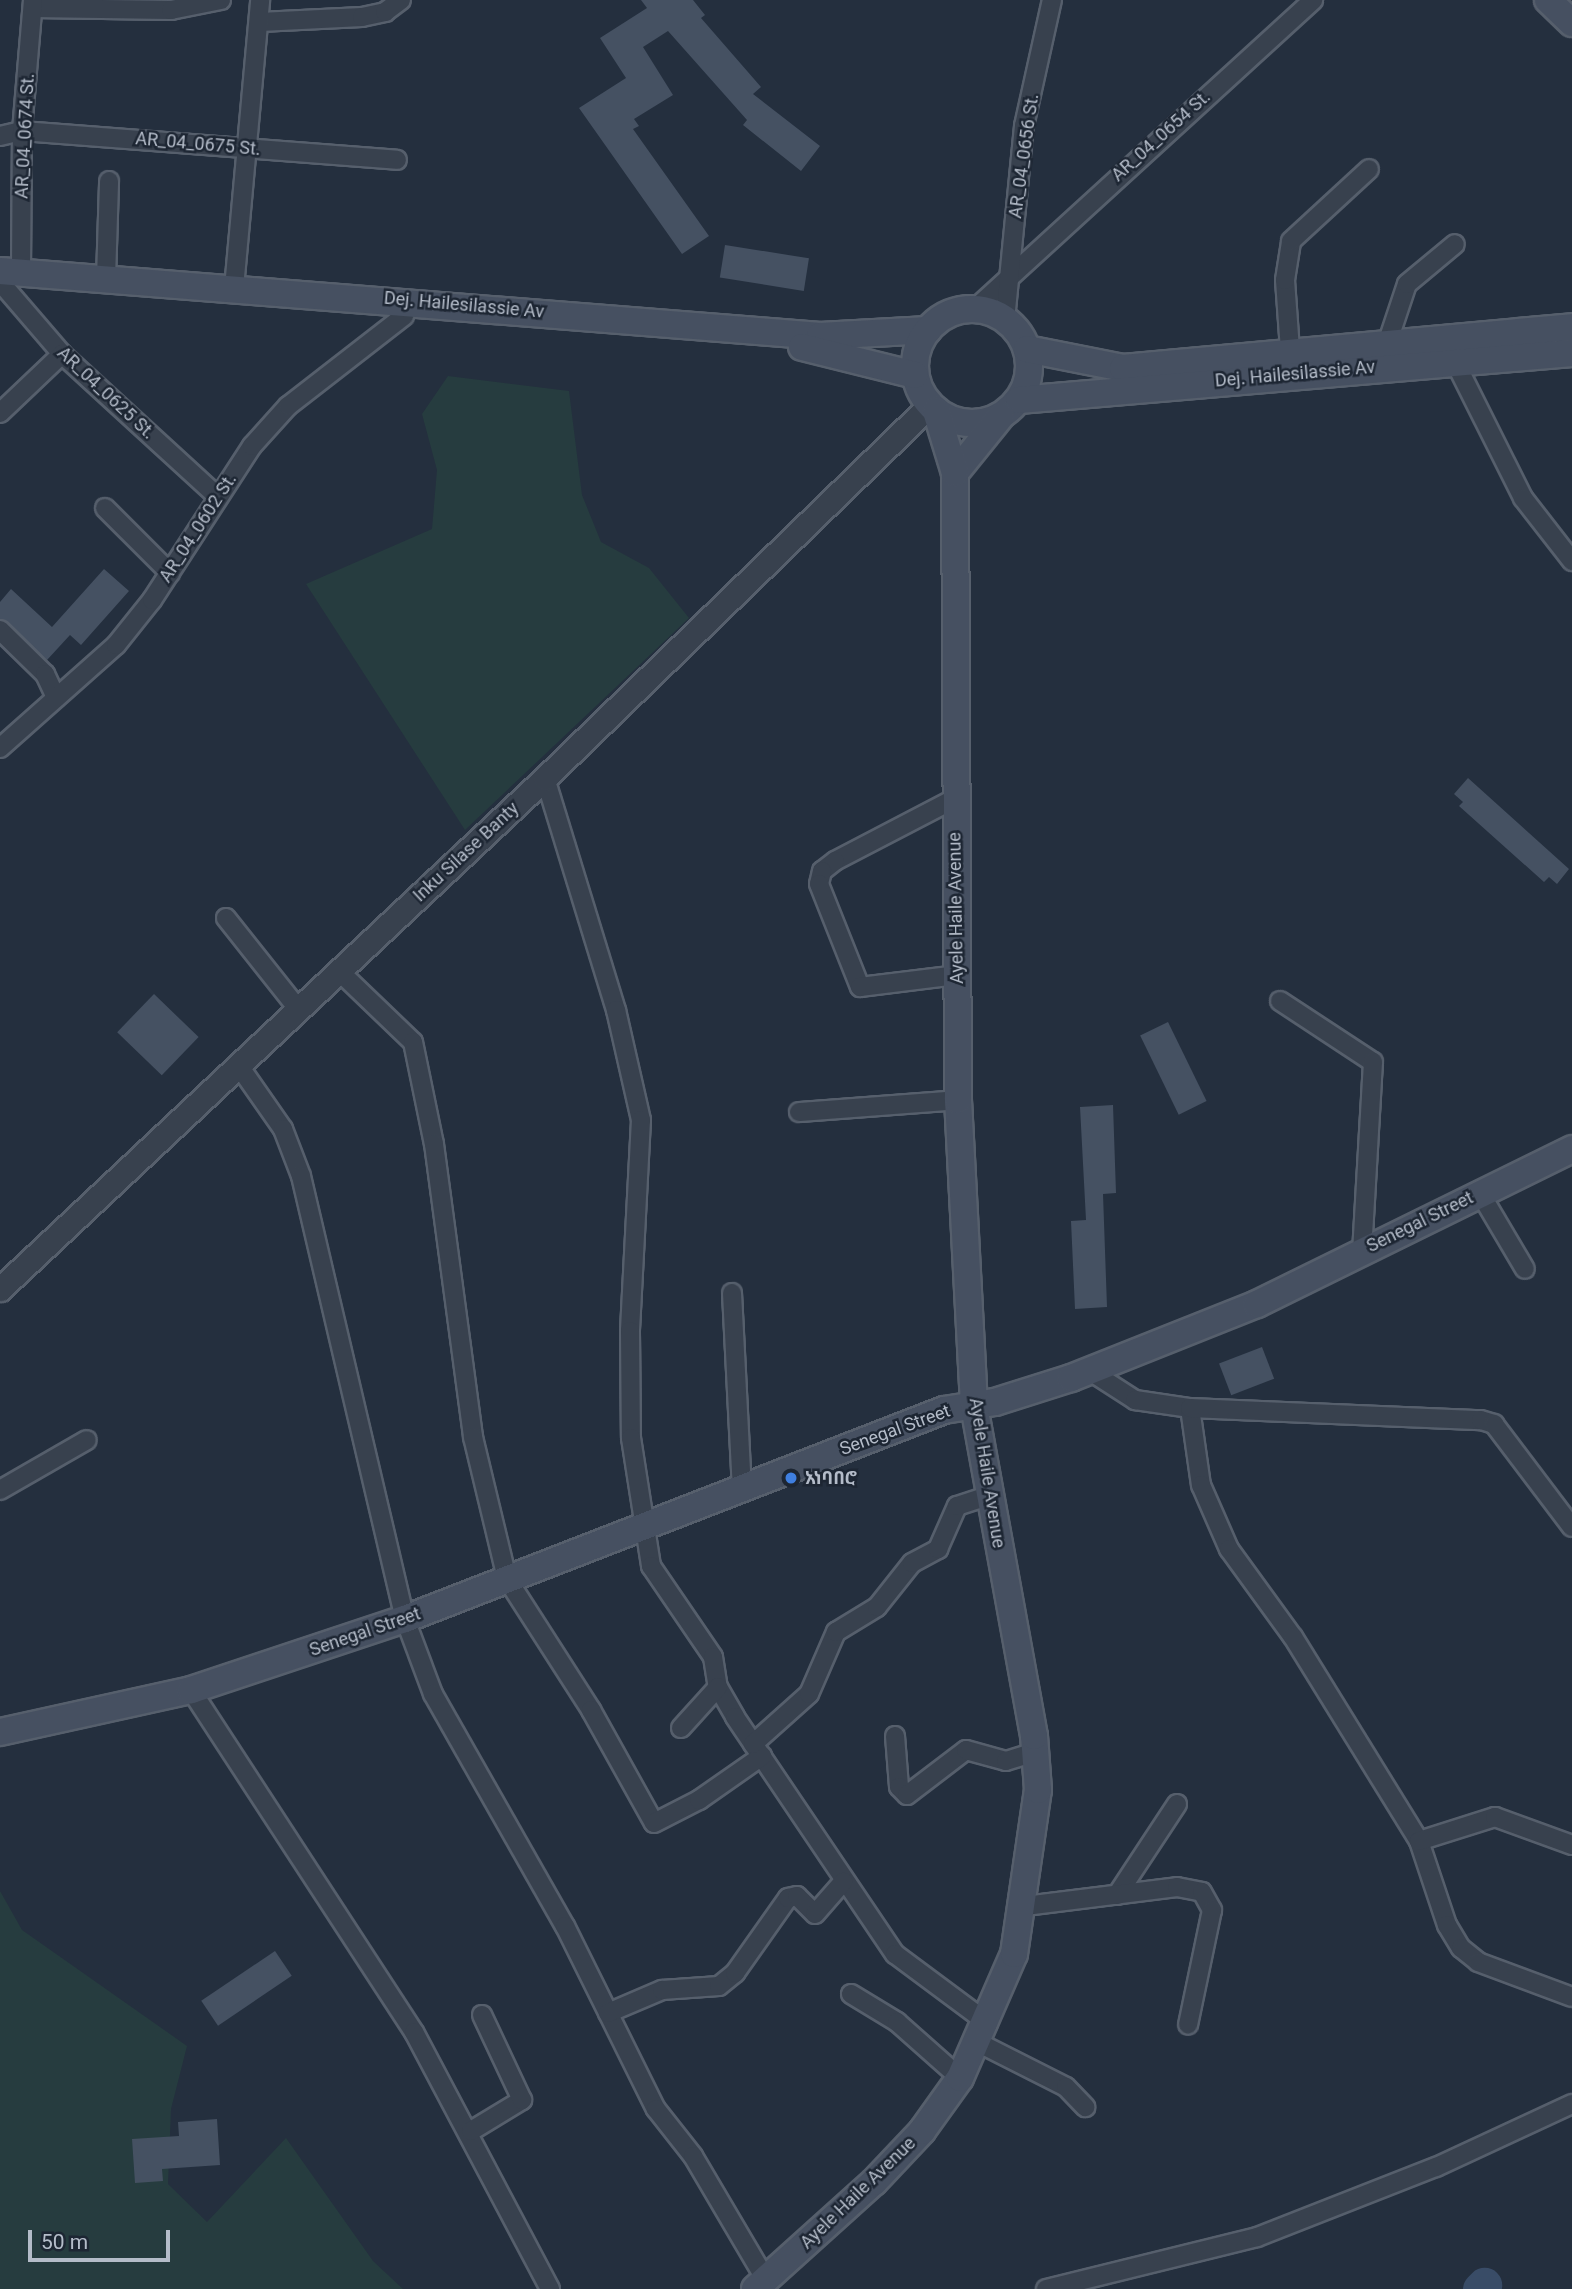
<!DOCTYPE html>
<meta charset="utf-8">
<style>
body{margin:0}
#map{position:relative;width:1572px;height:2289px;overflow:hidden;background:#242f3e;font-family:Roboto,"Noto Sans Ethiopic",sans-serif}
div>[style]{position:absolute}
[style*='--x']{left:calc(var(--x)*1px);top:calc(var(--y)*1px);width:calc(var(--w)*1px);rotate:calc(var(--a)*1deg)}
.green>*{inset:0;background:#263c3f}
.river>*{height:35px;margin:-17.5px;padding:0 17.5px;transform-origin:17.5px;border-radius:17.5px;background:#394c67}
.building>*{inset:0;background:#455162;transform-origin:0 0}
.roads{filter:drop-shadow(2px 0 #565f6c) drop-shadow(-2px 0 #565f6c) drop-shadow(0 2px #565f6c) drop-shadow(0 -2px #565f6c)}
.minor>*{height:18px;margin:-9px;padding:0 9px;transform-origin:9px;border-radius:9px;background:#38414e}
.tertiary>*{height:23px;margin:-11.5px;padding:0 11.5px;transform-origin:11.5px;border-radius:11.5px;background:#38414e}
.secondary>*{height:26px;margin:-13px;padding:0 13px;transform-origin:13px;border-radius:13px;background:#465061}
.secondary>.ring{margin:-13px;padding:0;box-sizing:content-box;background:none;border:26px solid #465061;border-radius:50%}
.dots>*{width:19px;height:19px;translate:-50% -50%;box-sizing:border-box;border:4px solid #1d2633;border-radius:50%}
span{translate:-50% -50%;white-space:nowrap;text-align:center;line-height:1.15;-webkit-text-stroke:5px #1d2633;paint-order:stroke}
.street-label{font-size:18px;color:#b4bcc9}
.poi-label{font-size:18px;color:#b4bcc9;font-weight:700}
.left{translate:0 -50%;text-align:left}
.scale{position:absolute;left:28px;top:2230px;width:142px;height:32px;box-sizing:border-box;border:4px solid #b4bcc9;border-top:0;padding-left:9px;font-size:21px;line-height:24px;white-space:nowrap;color:#b4bcc9;-webkit-text-stroke:5px #1d2633;paint-order:stroke}
</style>
<div id="map">
<div class="green">
<i style="clip-path:polygon(448px 376px,569px 391px,582px 495px,601px 542px,649px 568px,689px 618px,465px 830px,306px 584px,432px 529px,437px 470px,422px 414px)"></i>
<i style="clip-path:polygon(0 1891px,22px 1930px,187px 2046px,171px 2109px,168px 2184px,207px 2222px,286px 2138px,373px 2261px,403px 2289px,0 2289px)"></i>
</div>
<div class="river">
<i style="--x:1480;--y:2289;--w:6;--a:-45"></i>
</div>
<div class="building">
<i style="clip-path:polygon(641px 0,693px 0,705px 15px,701px 18px,761px 87px,753px 94px,820px 146px,801px 171px,743px 125px,747px 120px,668px 31px,643px 47px,673px 95px,634px 119px,639px 126px,633px 129px,709px 236px,682px 254px,579px 108px,626px 78px,600px 38px,647px 8px)"></i>
<i style="left:725px;top:245px;width:85px;height:33px;rotate:9deg"></i>
<i style="clip-path:polygon(104px 569px,129px 591px,81px 645px,70px 635px,47px 660px,0 619px,0 602px,11px 589px,52px 627px)"></i>
<i style="clip-path:polygon(1468px 778px,1569px 869px,1557px 884px,1549px 877px,1544px 882px,1459px 806px,1463px 802px,1454px 794px)"></i>
<i style="left:154px;top:994px;width:62px;height:53px;rotate:44deg"></i>
<i style="left:1168px;top:1022px;width:88px;height:31px;rotate:64deg"></i>
<i style="clip-path:polygon(1113px 1105px,1116px 1193px,1103px 1194px,1107px 1307px,1075px 1309px,1071px 1221px,1086px 1220px,1080px 1107px)"></i>
<i style="left:1262px;top:1347px;width:34px;height:46px;rotate:69deg"></i>
<i style="left:275px;top:1951px;width:30px;height:89px;rotate:56deg"></i>
<i style="clip-path:polygon(217px 2119px,220px 2165px,162px 2169px,163px 2181px,135px 2183px,132px 2139px,179px 2136px,178px 2122px)"></i>
</div>
<div class="roads">
<div class="minor">
<i style="--x:33;--y:8;--w:138;--a:0.8"></i>
<i style="--x:171;--y:10;--w:51;--a:-11.3"></i>
<i style="--x:260;--y:22;--w:102;--a:-2.8"></i>
<i style="--x:362;--y:17;--w:24;--a:-12"></i>
<i style="--x:385;--y:12;--w:20;--a:-37"></i>
<i style="--x:0;--y:136;--w:23;--a:-13"></i>
<i style="--x:22;--y:131;--w:376;--a:4.4"></i>
<i style="--x:21;--y:271;--w:140;--a:-89.6"></i>
<i style="--x:22;--y:131;--w:131;--a:-85.2"></i>
<i style="--x:106;--y:279;--w:98;--a:-88.2"></i>
<i style="--x:1;--y:283;--w:94;--a:49.3"></i>
<i style="--x:62;--y:354;--w:210;--a:42.5"></i>
<i style="--x:234;--y:288;--w:289;--a:-84.8"></i>
<i style="--x:975;--y:309;--w:458;--a:-42.4"></i>
<i style="--x:1005;--y:320;--w:195;--a:-84.4"></i>
<i style="--x:1024;--y:126;--w:129;--a:-77.5"></i>
<i style="--x:1387;--y:344;--w:63;--a:-71.6"></i>
<i style="--x:1407;--y:284;--w:62;--a:-39.8"></i>
<i style="--x:1290;--y:350;--w:70;--a:-94.1"></i>
<i style="--x:1285;--y:280;--w:39;--a:-81"></i>
<i style="--x:1291;--y:241;--w:106;--a:-42.7"></i>
<i style="--x:1455;--y:362;--w:152;--a:63.4"></i>
<i style="--x:1523;--y:498;--w:80;--a:52.1"></i>
<i style="--x:0;--y:413;--w:86;--a:-43.6"></i>
<i style="--x:105;--y:508;--w:92;--a:45"></i>
<i style="--x:0;--y:630;--w:63;--a:44.4"></i>
<i style="--x:45;--y:674;--w:26;--a:65"></i>
<i style="--x:0;--y:748;--w:155;--a:-41.6"></i>
<i style="--x:116;--y:645;--w:58;--a:-51.3"></i>
<i style="--x:152;--y:600;--w:184;--a:-57"></i>
<i style="--x:252;--y:446;--w:54;--a:-48"></i>
<i style="--x:288;--y:406;--w:147;--a:-37.8"></i>
<i style="--x:545;--y:778;--w:243;--a:73"></i>
<i style="--x:616;--y:1010;--w:113;--a:77.2"></i>
<i style="--x:641;--y:1120;--w:211;--a:93"></i>
<i style="--x:630;--y:1331;--w:107;--a:89.5"></i>
<i style="--x:631;--y:1438;--w:130;--a:81.1"></i>
<i style="--x:651;--y:1566;--w:110;--a:55.7"></i>
<i style="--x:713;--y:1657;--w:30;--a:81"></i>
<i style="--x:718;--y:1687;--w:34;--a:60"></i>
<i style="--x:735;--y:1717;--w:286;--a:56"></i>
<i style="--x:895;--y:1954;--w:116;--a:36.6"></i>
<i style="--x:954;--y:799;--w:134;--a:152.5"></i>
<i style="--x:835;--y:861;--w:16;--a:142"></i>
<i style="--x:822;--y:871;--w:13;--a:103"></i>
<i style="--x:819;--y:884;--w:111;--a:68.3"></i>
<i style="--x:860;--y:987;--w:99;--a:-7"></i>
<i style="--x:226;--y:918;--w:117;--a:51.6"></i>
<i style="--x:340;--y:972;--w:101;--a:43.8"></i>
<i style="--x:413;--y:1042;--w:104;--a:78.4"></i>
<i style="--x:434;--y:1144;--w:296;--a:82.4"></i>
<i style="--x:473;--y:1437;--w:146;--a:76.5"></i>
<i style="--x:507;--y:1579;--w:156;--a:57.3"></i>
<i style="--x:591;--y:1710;--w:129;--a:60.9"></i>
<i style="--x:654;--y:1823;--w:51;--a:-27.1"></i>
<i style="--x:699;--y:1800;--w:77;--a:-34.9"></i>
<i style="--x:1280;--y:1001;--w:111;--a:33.3"></i>
<i style="--x:1373;--y:1062;--w:189;--a:93.3"></i>
<i style="--x:239;--y:1066;--w:77;--a:55.1"></i>
<i style="--x:283;--y:1129;--w:50;--a:69"></i>
<i style="--x:301;--y:1176;--w:455;--a:76.8"></i>
<i style="--x:405;--y:1619;--w:80;--a:69.5"></i>
<i style="--x:433;--y:1694;--w:267;--a:60.4"></i>
<i style="--x:565;--y:1926;--w:204;--a:63.6"></i>
<i style="--x:656;--y:2109;--w:60;--a:51.8"></i>
<i style="--x:693;--y:2156;--w:144;--a:59.5"></i>
<i style="--x:799;--y:1112;--w:159;--a:-4.3"></i>
<i style="--x:1480;--y:1193;--w:88;--a:59.4"></i>
<i style="--x:732;--y:1293;--w:195;--a:87.1"></i>
<i style="--x:1090;--y:1371;--w:54;--a:32.8"></i>
<i style="--x:1135;--y:1400;--w:56;--a:8.3"></i>
<i style="--x:1190;--y:1408;--w:78;--a:81.9"></i>
<i style="--x:1201;--y:1485;--w:70;--a:66.4"></i>
<i style="--x:1229;--y:1549;--w:109;--a:54"></i>
<i style="--x:1293;--y:1637;--w:240;--a:58.3"></i>
<i style="--x:1419;--y:1841;--w:89;--a:71.6"></i>
<i style="--x:1447;--y:1925;--w:27;--a:59"></i>
<i style="--x:1461;--y:1948;--w:22;--a:39"></i>
<i style="--x:1478;--y:1962;--w:100;--a:20.4"></i>
<i style="--x:1190;--y:1408;--w:291;--a:2.4"></i>
<i style="--x:1481;--y:1420;--w:14;--a:17"></i>
<i style="--x:1494;--y:1424;--w:129;--a:52.9"></i>
<i style="--x:0;--y:1490;--w:100;--a:-29.9"></i>
<i style="--x:191;--y:1690;--w:408;--a:56.9"></i>
<i style="--x:414;--y:2032;--w:291;--a:62.1"></i>
<i style="--x:681;--y:1728;--w:55;--a:-47.9"></i>
<i style="--x:895;--y:1736;--w:51;--a:85.5"></i>
<i style="--x:899;--y:1787;--w:11;--a:45"></i>
<i style="--x:907;--y:1795;--w:74;--a:-37.3"></i>
<i style="--x:966;--y:1750;--w:41;--a:15.4"></i>
<i style="--x:1006;--y:1761;--w:31;--a:-17"></i>
<i style="--x:753;--y:1744;--w:75;--a:-41.8"></i>
<i style="--x:809;--y:1694;--w:68;--a:-66.5"></i>
<i style="--x:836;--y:1632;--w:48;--a:-31.4"></i>
<i style="--x:877;--y:1607;--w:56;--a:-51.5"></i>
<i style="--x:912;--y:1563;--w:30;--a:-28"></i>
<i style="--x:938;--y:1549;--w:47;--a:-66.2"></i>
<i style="--x:957;--y:1506;--w:36;--a:-18"></i>
<i style="--x:1419;--y:1841;--w:80;--a:-17.5"></i>
<i style="--x:1495;--y:1817;--w:82;--a:20"></i>
<i style="--x:1117;--y:1895;--w:109;--a:-56.6"></i>
<i style="--x:1025;--y:1906;--w:153;--a:-7.1"></i>
<i style="--x:1177;--y:1887;--w:25;--a:11"></i>
<i style="--x:1202;--y:1892;--w:21;--a:61"></i>
<i style="--x:1212;--y:1910;--w:117;--a:101.8"></i>
<i style="--x:851;--y:1994;--w:54;--a:31.3"></i>
<i style="--x:897;--y:2022;--w:84;--a:41.6"></i>
<i style="--x:608;--y:2013;--w:59;--a:-23.1"></i>
<i style="--x:662;--y:1990;--w:57;--a:-4"></i>
<i style="--x:719;--y:1986;--w:21;--a:-39"></i>
<i style="--x:735;--y:1973;--w:92;--a:-54.8"></i>
<i style="--x:788;--y:1898;--w:9;--a:-13"></i>
<i style="--x:797;--y:1896;--w:25;--a:45"></i>
<i style="--x:815;--y:1914;--w:43;--a:-48.8"></i>
<i style="--x:979;--y:2043;--w:97;--a:26.8"></i>
<i style="--x:1066;--y:2087;--w:28;--a:46"></i>
<i style="--x:471;--y:2131;--w:60;--a:-31.3"></i>
<i style="--x:522;--y:2100;--w:94;--a:-115.2"></i>
<i style="--x:1046;--y:2289;--w:217;--a:-13.8"></i>
<i style="--x:1257;--y:2237;--w:192;--a:-21.4"></i>
<i style="--x:1436;--y:2167;--w:150;--a:-24.9"></i>
</div>
<div class="tertiary">
<i style="--x:0;--y:1289;--w:747;--a:-43.16"></i>
<i style="--x:545;--y:778;--w:536;--a:-44.09"></i>
</div>
<div class="secondary">
<i style="--x:1548;--y:0;--w:33;--a:44"></i>
<i style="--x:0;--y:271;--w:823;--a:4.53"></i>
<i style="--x:820;--y:336;--w:108;--a:-3.2"></i>
<i class="ring" style="left:915px;top:309px;width:88px;height:88px"></i>
<i style="--x:802;--y:347;--w:116;--a:13.9"></i>
<i style="--x:1027;--y:349;--w:98;--a:11.2"></i>
<i style="--x:1123;--y:368;--w:451;--a:-5.2"></i>
<i style="--x:1019;--y:400;--w:555;--a:-4.86"></i>
<i style="--x:955;--y:473;--w:73;--a:-51.1"></i>
<i style="--x:0;--y:1732;--w:196;--a:-12.4"></i>
<i style="--x:191;--y:1690;--w:225;--a:-18.4"></i>
<i style="--x:405;--y:1619;--w:578;--a:-21.19"></i>
<i style="--x:944;--y:1410;--w:52;--a:-8.9"></i>
<i style="--x:995;--y:1402;--w:80;--a:-17.5"></i>
<i style="--x:1071;--y:1378;--w:200;--a:-21.7"></i>
<i style="--x:1257;--y:1304;--w:351;--a:-26.2"></i>
<i style="--x:755;--y:2289;--w:160;--a:-42"></i>
<i style="--x:874;--y:2182;--w:70;--a:-46.7"></i>
<i style="--x:922;--y:2131;--w:65;--a:-54.4"></i>
<i style="--x:960;--y:2078;--w:135;--a:-66.5"></i>
<i style="--x:1014;--y:1954;--w:166;--a:-81.7"></i>
<i style="--x:1038;--y:1790;--w:54;--a:-94.2"></i>
<i style="--x:1034;--y:1736;--w:336;--a:-100.3"></i>
<i style="--x:974;--y:1405;--w:305;--a:-93"></i>
<i style="--x:958;--y:1100;--w:627;--a:-90.27"></i>
<i style="--x:955;--y:473;--w:65;--a:-107"></i>
</div>
</div>
<div class="dots">
<i style="left:791px;top:1478px;background:#3f7fe0"></i>
</div>
<div class="street-label">
<span style="left:25px;top:136px;rotate:-87deg">AR_04_0674 St.</span>
<span style="left:1161px;top:136px;rotate:-42deg">AR_04_0654 St.</span>
<span style="left:198px;top:144px;rotate:5deg">AR_04_0675 St.</span>
<span style="left:1024px;top:156px;rotate:-82deg">AR_04_0656 St.</span>
<span style="left:464px;top:305px;rotate:5deg">Dej. Hailesilassie Av</span>
<span style="left:1295px;top:374px;rotate:-5deg">Dej. Hailesilassie Av</span>
<span style="left:106px;top:393px;rotate:43deg">AR_04_0625 St.</span>
<span style="left:198px;top:528px;rotate:-57deg">AR_04_0602 St.</span>
<span style="left:466px;top:852px;rotate:-43deg">Inku Silase Banty</span>
<span style="left:956px;top:908px;rotate:-91deg">Ayele Haile Avenue</span>
<span style="left:1420px;top:1222px;rotate:-26deg">Senegal Street</span>
<span style="left:895px;top:1430px;rotate:-20deg">Senegal Street</span>
<span style="left:987px;top:1473px;rotate:81deg">Ayele Haile Avenue</span>
<span style="left:365px;top:1632px;rotate:-19deg">Senegal Street</span>
<span style="left:858px;top:2193px;rotate:-44deg">Ayele Haile Avenue</span>
</div>
<div class="poi-label">
<span class="left" style="left:805px;top:1478px">አነባበሮ</span>
</div>
<div class="scale">50 m</div>
</div>
